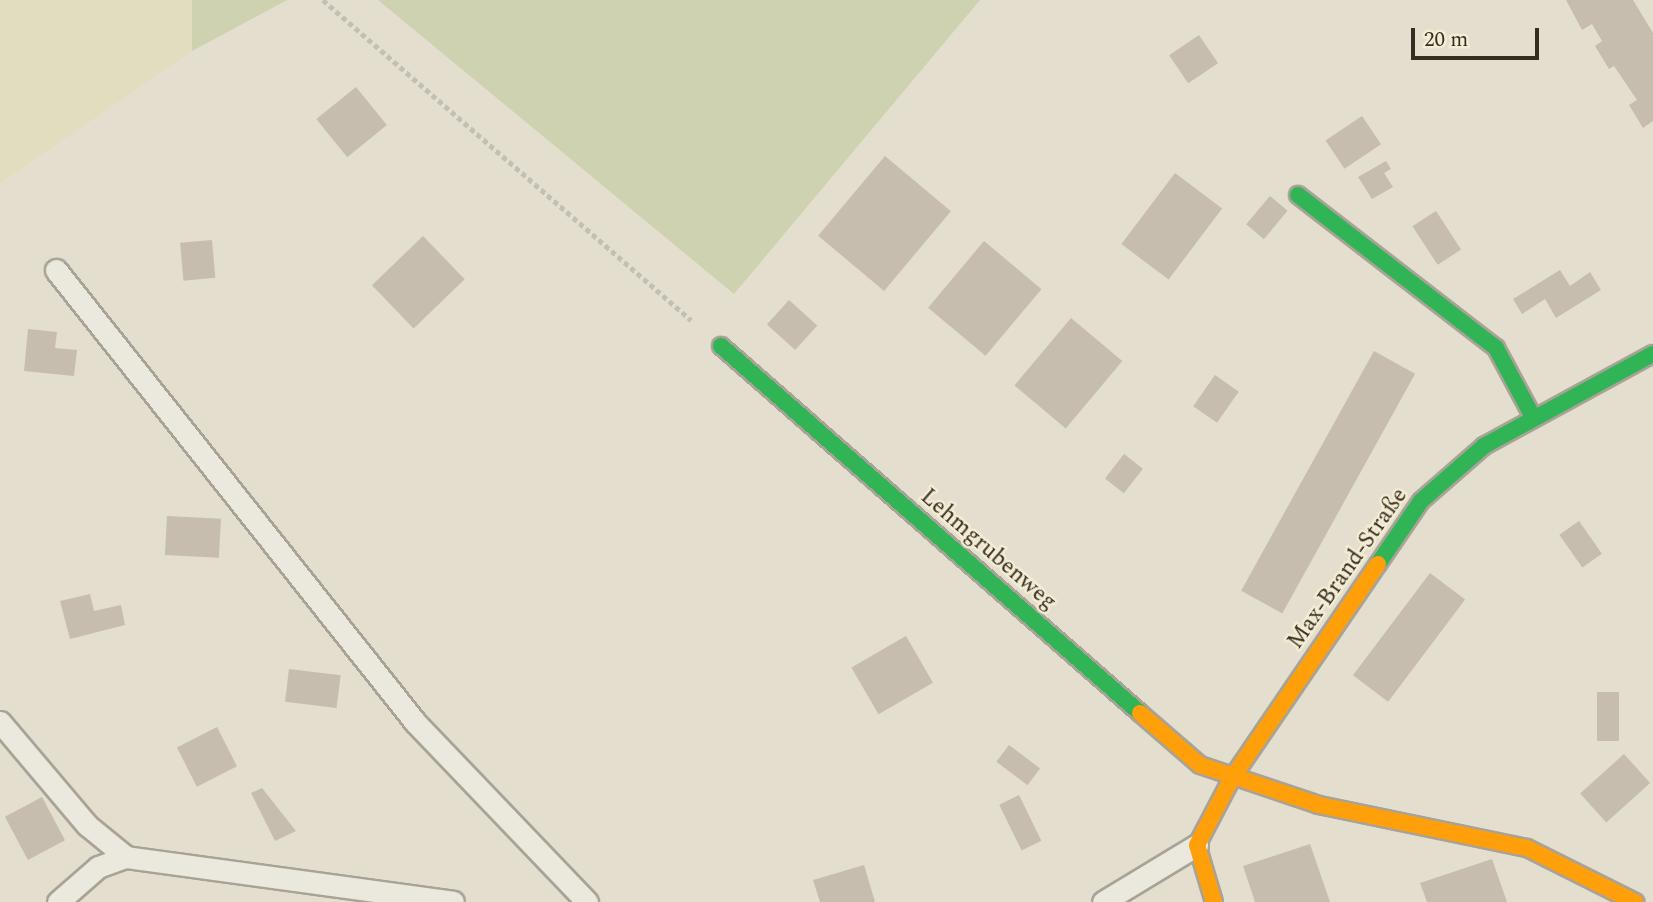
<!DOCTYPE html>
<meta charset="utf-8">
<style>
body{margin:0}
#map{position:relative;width:1653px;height:902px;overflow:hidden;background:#e3decd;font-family:Spectral,serif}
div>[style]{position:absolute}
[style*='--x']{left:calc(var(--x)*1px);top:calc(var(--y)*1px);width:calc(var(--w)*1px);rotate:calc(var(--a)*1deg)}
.farmland>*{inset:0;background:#e1ddbf}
.green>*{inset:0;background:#cfd2b0}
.building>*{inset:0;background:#c6bdae;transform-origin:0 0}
.path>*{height:4.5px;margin-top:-2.25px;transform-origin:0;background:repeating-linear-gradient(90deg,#c4bfb5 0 5px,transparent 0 8.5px)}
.roads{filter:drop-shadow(2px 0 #a8a396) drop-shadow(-2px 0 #a8a396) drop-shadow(0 2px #a8a396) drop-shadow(0 -2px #a8a396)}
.lane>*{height:21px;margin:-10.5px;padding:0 10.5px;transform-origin:10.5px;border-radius:10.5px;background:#ebe8de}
.fast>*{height:16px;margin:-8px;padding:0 8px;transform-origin:8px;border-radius:8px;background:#30b455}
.slow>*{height:16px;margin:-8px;padding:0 8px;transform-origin:8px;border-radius:8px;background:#ff9f0a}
span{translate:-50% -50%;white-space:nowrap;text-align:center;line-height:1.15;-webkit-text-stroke:5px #f3edd4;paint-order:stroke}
.street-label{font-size:23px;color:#362c1f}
.scale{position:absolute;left:1411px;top:28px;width:128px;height:32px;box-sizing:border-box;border:4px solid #362c1f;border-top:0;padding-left:9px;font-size:21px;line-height:24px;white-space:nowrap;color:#362c1f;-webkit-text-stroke:5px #f3edd4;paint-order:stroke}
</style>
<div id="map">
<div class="farmland">
<i style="clip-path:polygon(0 0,192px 0,192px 51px,0 183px)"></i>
</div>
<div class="green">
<i style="clip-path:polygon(192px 0,287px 0,192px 51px)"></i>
<i style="clip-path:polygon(378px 0,980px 0,734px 294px)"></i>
</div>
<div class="building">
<i style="clip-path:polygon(1566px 0,1633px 0,1653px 33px,1653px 121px,1643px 128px,1629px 105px,1637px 100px,1614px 66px,1609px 69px,1595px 46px,1602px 41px,1592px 24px,1582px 30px)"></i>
<i style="left:1199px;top:35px;width:34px;height:36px;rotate:56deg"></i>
<i style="left:356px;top:87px;width:49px;height:51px;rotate:51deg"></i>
<i style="left:1362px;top:116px;width:34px;height:44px;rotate:56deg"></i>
<i style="left:885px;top:156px;width:86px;height:104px;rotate:40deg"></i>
<i style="clip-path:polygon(1386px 161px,1391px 169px,1384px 173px,1393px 187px,1372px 199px,1358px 177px)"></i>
<i style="left:1175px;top:173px;width:59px;height:89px;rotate:37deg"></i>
<i style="left:1270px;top:196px;width:23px;height:37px;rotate:40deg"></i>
<i style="left:1436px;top:211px;width:46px;height:28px;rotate:57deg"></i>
<i style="left:423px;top:236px;width:60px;height:71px;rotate:46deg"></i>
<i style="left:212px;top:240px;width:38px;height:32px;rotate:85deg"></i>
<i style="left:984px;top:241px;width:75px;height:87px;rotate:40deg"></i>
<i style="clip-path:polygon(1560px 270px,1570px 286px,1590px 272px,1601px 290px,1556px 318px,1545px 299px,1522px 314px,1513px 299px)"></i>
<i style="left:789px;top:300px;width:38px;height:33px;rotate:42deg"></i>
<i style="left:1071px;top:318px;width:67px;height:88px;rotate:40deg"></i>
<i style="clip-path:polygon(28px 329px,57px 332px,55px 348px,77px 350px,74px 376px,24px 371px)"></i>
<i style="left:1374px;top:351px;width:47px;height:274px;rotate:29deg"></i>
<i style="left:1215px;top:375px;width:29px;height:38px;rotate:35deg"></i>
<i style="left:1124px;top:454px;width:24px;height:31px;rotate:38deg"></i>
<i style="left:167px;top:516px;width:54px;height:39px;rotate:3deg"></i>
<i style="left:1579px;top:521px;width:40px;height:24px;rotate:55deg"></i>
<i style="left:1430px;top:573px;width:44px;height:128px;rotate:37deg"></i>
<i style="clip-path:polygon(90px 594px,94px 611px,121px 605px,125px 625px,70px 639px,60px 601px)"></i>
<i style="left:906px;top:636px;width:54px;height:63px;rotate:60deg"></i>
<i style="left:289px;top:669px;width:52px;height:33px;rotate:7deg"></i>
<i style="left:1597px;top:692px;width:22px;height:49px"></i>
<i style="left:217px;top:727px;width:44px;height:45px;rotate:63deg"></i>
<i style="left:1009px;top:745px;width:39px;height:21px;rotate:37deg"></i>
<i style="left:1624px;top:754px;width:39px;height:59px;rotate:48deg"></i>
<i style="clip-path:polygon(262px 788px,296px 831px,275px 841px,251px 793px)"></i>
<i style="left:1019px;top:795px;width:51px;height:22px;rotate:64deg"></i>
<i style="left:42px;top:797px;width:49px;height:42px;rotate:62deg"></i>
<i style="clip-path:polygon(1310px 844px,1330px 902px,1255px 902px,1243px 866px)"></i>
<i style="clip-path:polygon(1492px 859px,1507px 902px,1427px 902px,1420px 883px)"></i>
<i style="clip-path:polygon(864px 865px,875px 902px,820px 902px,813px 880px)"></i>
</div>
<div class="path">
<i style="--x:323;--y:0;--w:488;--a:41"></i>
</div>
<div class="roads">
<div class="lane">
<i style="--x:56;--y:270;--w:577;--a:51.54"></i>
<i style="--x:415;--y:722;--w:249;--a:46.3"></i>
<i style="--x:0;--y:722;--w:135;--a:49.8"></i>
<i style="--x:87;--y:825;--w:50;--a:39.4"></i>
<i style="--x:58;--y:902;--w:53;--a:-41.2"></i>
<i style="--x:98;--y:867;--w:30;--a:-20"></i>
<i style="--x:126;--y:857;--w:330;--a:7.8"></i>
<i style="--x:1103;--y:902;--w:110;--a:-31.2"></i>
</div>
<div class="fast">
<i style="--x:1298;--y:195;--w:250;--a:37.7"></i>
<i style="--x:1496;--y:348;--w:78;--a:61.8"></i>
<i style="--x:721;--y:346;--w:557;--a:41.21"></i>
<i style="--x:1378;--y:564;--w:76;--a:-55.7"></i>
<i style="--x:1421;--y:501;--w:84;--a:-41.1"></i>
<i style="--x:1484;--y:446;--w:192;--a:-28.6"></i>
</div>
<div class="slow">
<i style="--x:1140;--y:713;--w:79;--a:40.9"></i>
<i style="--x:1200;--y:765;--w:126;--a:18.6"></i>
<i style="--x:1319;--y:805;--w:212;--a:11.7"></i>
<i style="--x:1527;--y:848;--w:121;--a:26.6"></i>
<i style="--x:1214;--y:902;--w:59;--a:-106.6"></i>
<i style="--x:1197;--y:845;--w:76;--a:-62.4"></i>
<i style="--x:1232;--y:778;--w:259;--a:-55.7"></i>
</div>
</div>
<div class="street-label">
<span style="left:988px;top:550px;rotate:41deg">Lehmgrubenweg</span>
<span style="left:1348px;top:569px;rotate:-55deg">Max-Brand-Straße</span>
</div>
<div class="scale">20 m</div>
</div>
